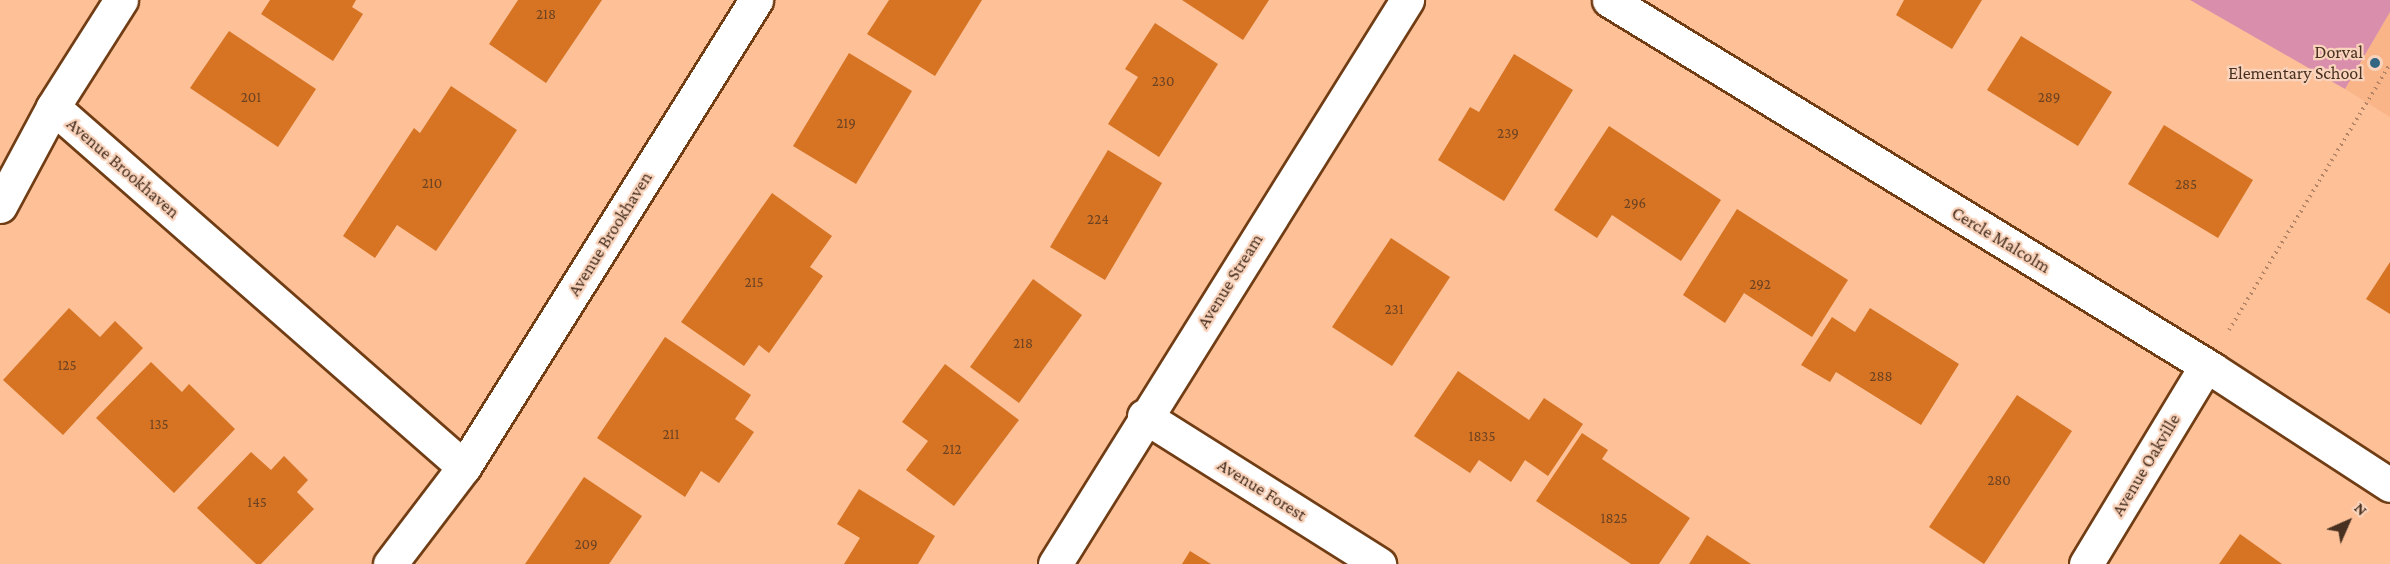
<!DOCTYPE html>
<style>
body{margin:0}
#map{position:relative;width:2390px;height:564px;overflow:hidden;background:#fdc097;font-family:"Crimson Pro",serif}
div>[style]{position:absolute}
.built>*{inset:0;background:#f9b588}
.green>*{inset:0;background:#d98eac}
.building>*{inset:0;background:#d67424}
.path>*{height:4px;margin-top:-2px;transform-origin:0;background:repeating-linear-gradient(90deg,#b38566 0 1.5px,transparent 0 6px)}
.roads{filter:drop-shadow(2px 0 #703d15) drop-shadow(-2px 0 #703d15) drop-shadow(0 2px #703d15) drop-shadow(0 -2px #703d15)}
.minor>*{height:33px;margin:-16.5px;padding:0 16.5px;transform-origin:16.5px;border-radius:16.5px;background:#fff}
.dots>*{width:16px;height:16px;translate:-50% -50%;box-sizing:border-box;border:3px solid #f9d3bb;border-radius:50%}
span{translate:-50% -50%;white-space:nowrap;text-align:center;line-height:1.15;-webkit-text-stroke:4.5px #f9d3bb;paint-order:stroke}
.number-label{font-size:15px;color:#6c4222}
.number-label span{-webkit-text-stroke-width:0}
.poi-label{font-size:18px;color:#493121}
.right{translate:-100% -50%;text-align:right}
.street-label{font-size:18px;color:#493121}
.north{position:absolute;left:2318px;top:492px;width:60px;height:60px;-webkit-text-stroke:4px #f9d3bb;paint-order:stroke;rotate:45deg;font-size:16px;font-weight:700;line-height:24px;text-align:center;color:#493121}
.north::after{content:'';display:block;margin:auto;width:21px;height:27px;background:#493121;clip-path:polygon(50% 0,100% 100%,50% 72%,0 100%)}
</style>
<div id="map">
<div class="built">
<i style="clip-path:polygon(2390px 12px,2390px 117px,2345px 89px)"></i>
</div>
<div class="green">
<i style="clip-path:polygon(2190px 0,2390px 0,2390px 12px,2345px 89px)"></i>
</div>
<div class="building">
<i style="clip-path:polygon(270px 0,356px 0,352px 7px,363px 14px,333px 61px,261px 14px)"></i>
<i style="clip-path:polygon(518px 0,602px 0,546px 83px,489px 44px)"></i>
<i style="clip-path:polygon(889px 0,982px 0,935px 76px,867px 34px)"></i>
<i style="clip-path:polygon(1182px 0,1269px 0,1243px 40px)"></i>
<i style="clip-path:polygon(1904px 0,1982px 0,1952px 49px,1896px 15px)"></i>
<i style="clip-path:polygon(1155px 23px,1218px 64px,1159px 157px,1108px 124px,1138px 77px,1125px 69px)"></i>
<i style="clip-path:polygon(229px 31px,316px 89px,278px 147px,190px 88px)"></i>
<i style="clip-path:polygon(2021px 36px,2112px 92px,2078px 146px,1987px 90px)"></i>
<i style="clip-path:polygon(849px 53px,912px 91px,856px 184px,793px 146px)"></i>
<i style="clip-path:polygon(1514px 54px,1573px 90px,1504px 201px,1438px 160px,1470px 107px,1479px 112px)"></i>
<i style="clip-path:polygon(451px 86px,517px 130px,436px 251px,397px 225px,375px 258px,343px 236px,414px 128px,420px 133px)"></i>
<i style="clip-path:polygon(2164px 125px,2253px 180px,2218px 238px,2128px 184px)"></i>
<i style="clip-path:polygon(1609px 126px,1721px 200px,1681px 261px,1612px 215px,1597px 238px,1554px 210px)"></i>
<i style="clip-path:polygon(1108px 150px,1162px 183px,1105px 280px,1050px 247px)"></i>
<i style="clip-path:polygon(772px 193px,832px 236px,810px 267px,823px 276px,769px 353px,759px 345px,744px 366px,681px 322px)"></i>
<i style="clip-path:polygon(1737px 209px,1848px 280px,1812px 337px,1744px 293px,1725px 323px,1683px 295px)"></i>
<i style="clip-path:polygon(1391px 238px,1450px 277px,1392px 366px,1332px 327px)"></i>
<i style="clip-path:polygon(2390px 262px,2390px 314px,2366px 299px)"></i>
<i style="clip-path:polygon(1033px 279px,1082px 315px,1019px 403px,970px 367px)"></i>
<i style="clip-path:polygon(69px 308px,100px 337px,115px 321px,143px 348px,63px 435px,3px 380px)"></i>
<i style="clip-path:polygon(1870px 308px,1959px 364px,1921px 425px,1836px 372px,1830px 382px,1801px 365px,1832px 317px,1855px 332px)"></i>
<i style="clip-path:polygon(665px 337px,751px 395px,735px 419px,754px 432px,719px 483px,701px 471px,685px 497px,597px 438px)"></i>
<i style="clip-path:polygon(151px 362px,182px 392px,189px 384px,235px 429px,174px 493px,96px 418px)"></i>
<i style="clip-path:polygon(945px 364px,1019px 420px,954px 506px,906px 470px,928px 441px,902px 422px)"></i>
<i style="clip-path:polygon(1458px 371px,1529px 420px,1544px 398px,1583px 424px,1548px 476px,1525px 460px,1511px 482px,1479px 460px,1470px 473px,1414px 436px)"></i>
<i style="clip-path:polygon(2017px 395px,2072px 431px,1984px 564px,1929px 527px)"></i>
<i style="clip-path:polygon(1582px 433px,1608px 450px,1602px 459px,1690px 518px,1659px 564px,1631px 564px,1536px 501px)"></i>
<i style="clip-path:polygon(251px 452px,271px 470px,284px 456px,308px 480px,297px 492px,314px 509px,261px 564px,256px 564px,197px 508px)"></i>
<i style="clip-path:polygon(584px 477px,642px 516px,609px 564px,525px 564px)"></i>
<i style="clip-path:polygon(859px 489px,935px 536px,918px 564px,844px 564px,860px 538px,837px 524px)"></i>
<i style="clip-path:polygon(2240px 534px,2282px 564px,2219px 564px)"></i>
<i style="clip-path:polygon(1707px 535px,1751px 564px,1689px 564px)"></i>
<i style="clip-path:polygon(1190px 551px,1211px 564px,1182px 564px)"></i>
</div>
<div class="path">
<i style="left:2229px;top:330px;width:311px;rotate:-58.8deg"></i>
</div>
<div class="roads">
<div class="minor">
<i style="left:1609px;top:0;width:707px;rotate:31.46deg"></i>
<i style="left:2212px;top:369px;width:212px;rotate:33.1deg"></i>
<i style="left:53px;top:107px;width:546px;rotate:41.22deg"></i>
<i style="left:0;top:206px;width:112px;rotate:-61.8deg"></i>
<i style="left:53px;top:107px;width:127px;rotate:-57.6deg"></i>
<i style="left:1144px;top:416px;width:278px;rotate:32.2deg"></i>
<i style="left:390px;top:564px;width:122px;rotate:-52.7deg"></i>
<i style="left:464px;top:467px;width:551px;rotate:-57.98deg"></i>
<i style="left:1055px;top:564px;width:665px;rotate:-58.03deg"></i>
<i style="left:2086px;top:564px;width:232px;rotate:-58.8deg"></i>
</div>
</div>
<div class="dots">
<i style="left:2375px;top:63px;background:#326682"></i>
</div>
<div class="number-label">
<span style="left:546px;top:15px">218</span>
<span style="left:1163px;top:82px">230</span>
<span style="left:251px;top:98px">201</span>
<span style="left:2049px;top:98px">289</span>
<span style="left:846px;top:124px">219</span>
<span style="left:1508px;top:134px">239</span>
<span style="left:432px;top:184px">210</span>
<span style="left:2186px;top:185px">285</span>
<span style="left:1635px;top:204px">296</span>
<span style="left:1098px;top:220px">224</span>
<span style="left:754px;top:283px">215</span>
<span style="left:1760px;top:285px">292</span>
<span style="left:1394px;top:310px">231</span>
<span style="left:1023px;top:344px">218</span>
<span style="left:67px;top:366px">125</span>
<span style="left:1881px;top:377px">288</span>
<span style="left:159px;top:425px">135</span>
<span style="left:671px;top:435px">211</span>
<span style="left:1482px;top:437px">1835</span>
<span style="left:952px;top:450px">212</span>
<span style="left:1999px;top:481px">280</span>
<span style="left:257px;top:503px">145</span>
<span style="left:1614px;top:519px">1825</span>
<span style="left:586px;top:545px">209</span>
</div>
<div class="poi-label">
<span class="right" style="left:2363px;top:63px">Dorval<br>Elementary School</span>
</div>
<div class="street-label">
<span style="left:123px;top:168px;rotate:41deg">Avenue Brookhaven</span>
<span style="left:610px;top:234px;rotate:-58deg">Avenue Brookhaven</span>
<span style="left:2001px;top:240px;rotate:31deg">Cercle Malcolm</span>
<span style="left:1230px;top:281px;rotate:-58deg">Avenue Stream</span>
<span style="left:2146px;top:465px;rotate:-59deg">Avenue Oakville</span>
<span style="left:1262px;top:490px;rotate:32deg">Avenue Forest</span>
</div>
<div class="north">N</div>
</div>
